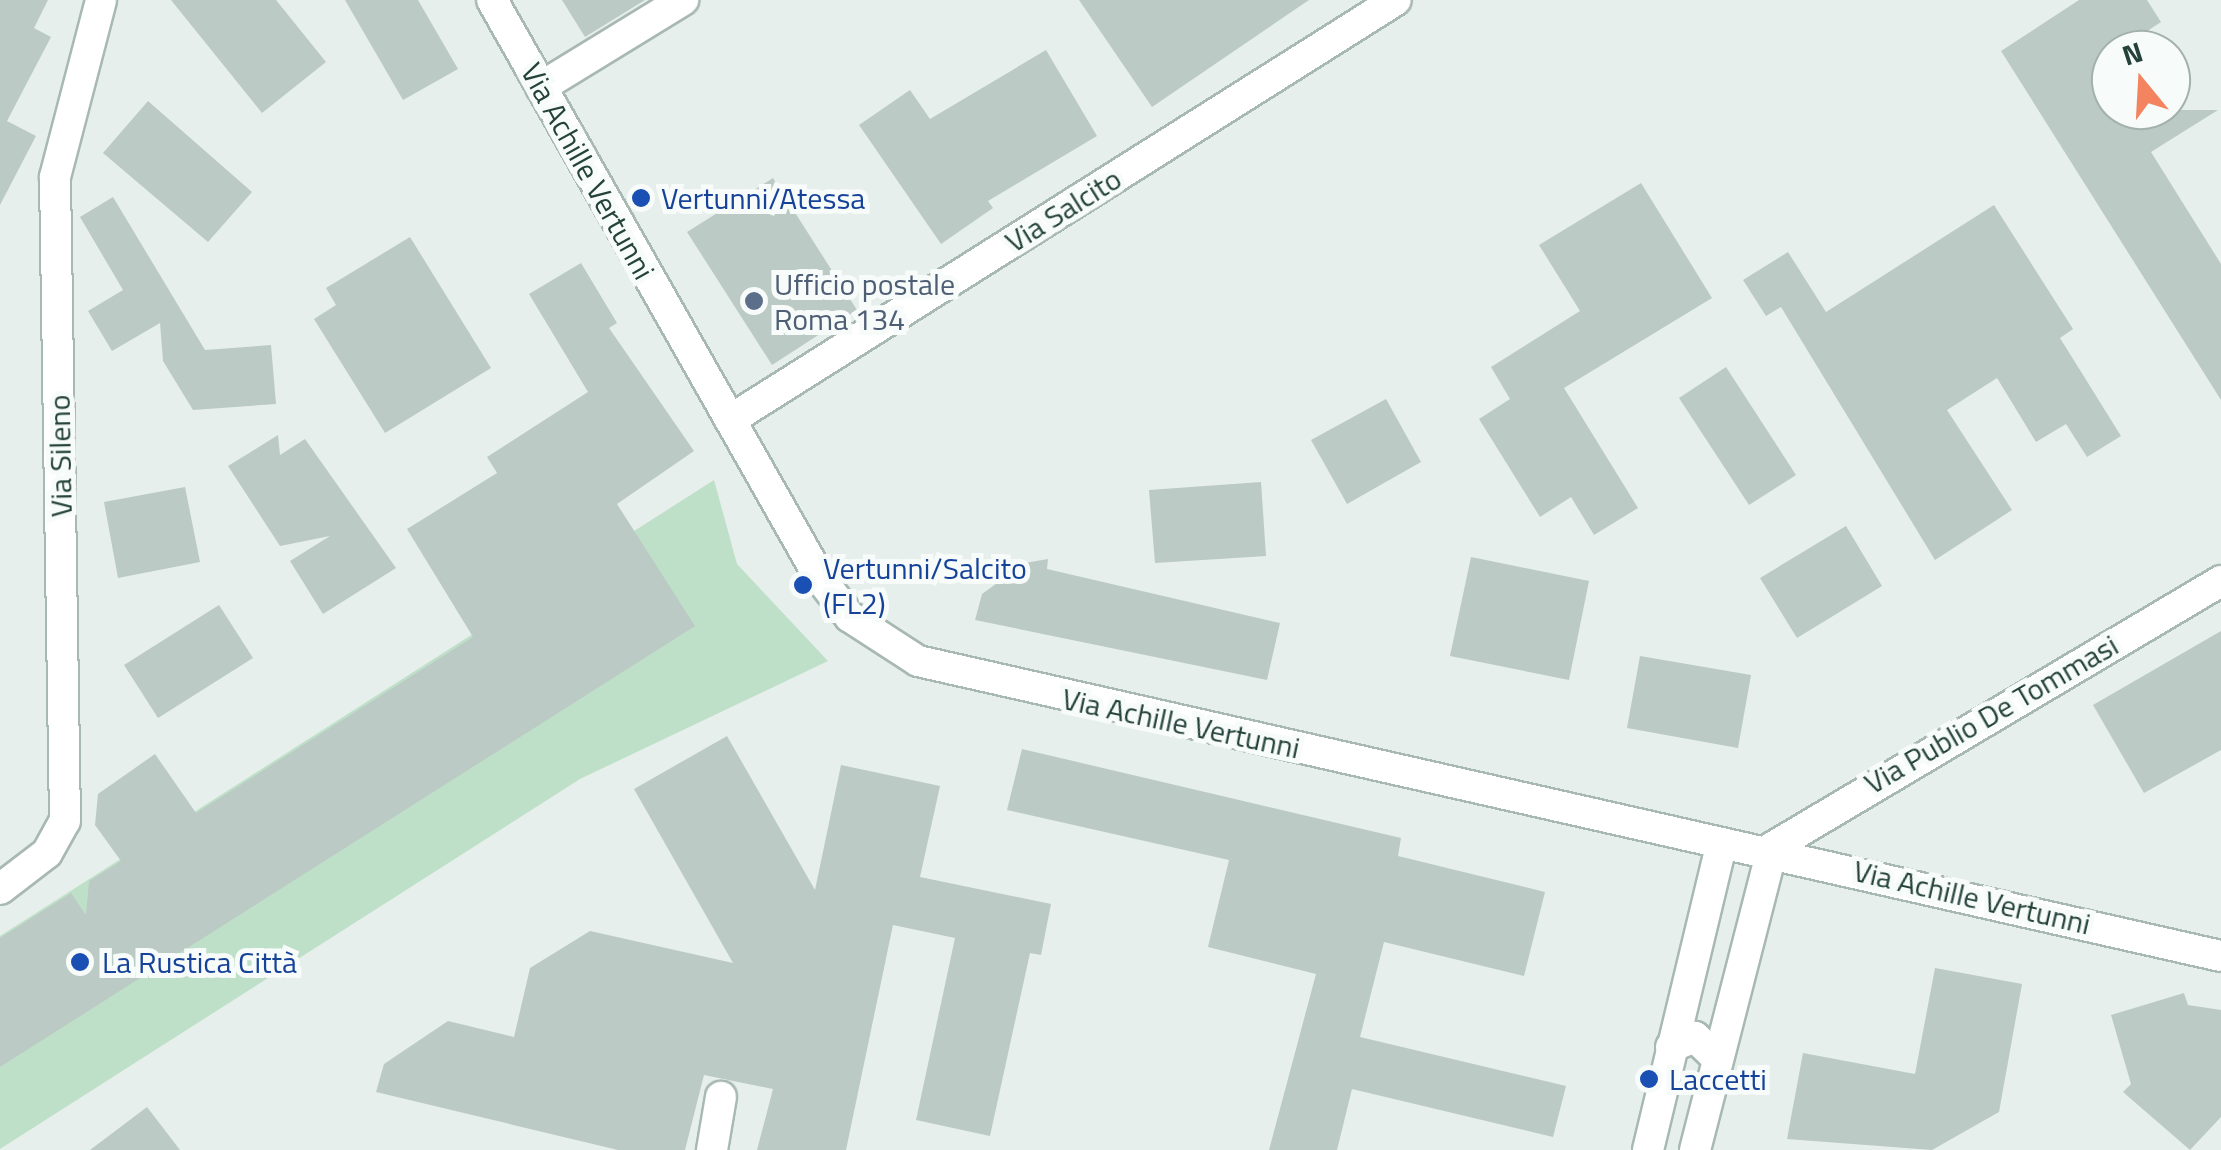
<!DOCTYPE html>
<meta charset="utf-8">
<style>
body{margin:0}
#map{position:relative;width:2221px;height:1150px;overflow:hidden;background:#e6efeb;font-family:"Titillium Web",sans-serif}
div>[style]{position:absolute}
.green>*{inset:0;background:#bfe0c8}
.building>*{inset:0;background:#bbcac4}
.roads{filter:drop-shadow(2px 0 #a8b8b2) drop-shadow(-2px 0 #a8b8b2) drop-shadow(0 2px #a8b8b2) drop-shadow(0 -2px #a8b8b2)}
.minor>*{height:30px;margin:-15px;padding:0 15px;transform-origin:15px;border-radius:15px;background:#fff}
.tertiary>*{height:30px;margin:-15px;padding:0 15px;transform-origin:15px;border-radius:15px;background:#fff}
.dots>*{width:28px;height:28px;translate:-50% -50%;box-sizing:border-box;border:5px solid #f7fbf9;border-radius:50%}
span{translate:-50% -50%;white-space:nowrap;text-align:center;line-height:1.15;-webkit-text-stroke:10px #f7fbf9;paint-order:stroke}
.street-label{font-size:30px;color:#24423a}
.transit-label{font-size:30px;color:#164399}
.left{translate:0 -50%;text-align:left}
.service-label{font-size:30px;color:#4e5e75}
.north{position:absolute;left:2091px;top:30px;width:100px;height:100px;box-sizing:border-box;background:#f7fbf9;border:2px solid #a3b1ad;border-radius:50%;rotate:342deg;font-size:28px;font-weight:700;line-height:40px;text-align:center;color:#24423a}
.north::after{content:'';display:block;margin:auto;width:35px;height:45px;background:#f4845f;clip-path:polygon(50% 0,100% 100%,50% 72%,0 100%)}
</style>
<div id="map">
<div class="green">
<i style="clip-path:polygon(714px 480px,737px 564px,828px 661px,580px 779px,0 1149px,0 936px)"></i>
</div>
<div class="building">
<i style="clip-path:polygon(0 0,48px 0,34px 28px,51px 37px,7px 121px,36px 136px,0 205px)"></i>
<i style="clip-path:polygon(171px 0,276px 0,326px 62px,262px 113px)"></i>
<i style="clip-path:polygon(345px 0,418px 0,458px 69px,403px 100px)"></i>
<i style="clip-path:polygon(562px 0,645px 0,585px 37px)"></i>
<i style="clip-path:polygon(1079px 0,1309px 0,1152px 107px)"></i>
<i style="clip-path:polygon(2079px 0,2147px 0,2161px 22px,2138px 37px,2146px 50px,2111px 50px,2111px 110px,2218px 110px,2151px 152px,2221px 264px,2221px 400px,2001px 51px)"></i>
<i style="clip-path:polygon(1046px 50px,1097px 136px,988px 201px,993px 208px,941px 244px,859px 125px,910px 90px,930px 119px)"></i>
<i style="clip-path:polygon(148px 101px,252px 192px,208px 242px,103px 153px)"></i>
<i style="clip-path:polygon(773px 178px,857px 310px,772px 365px,687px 232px)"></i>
<i style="clip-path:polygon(1641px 183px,1712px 298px,1564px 388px,1638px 508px,1594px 535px,1571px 497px,1540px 517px,1479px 419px,1510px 399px,1491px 367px,1580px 311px,1539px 245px)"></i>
<i style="clip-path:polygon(113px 197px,205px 350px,271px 345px,276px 404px,193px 410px,163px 361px,160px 323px,112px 351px,88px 311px,123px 290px,80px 217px)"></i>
<i style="clip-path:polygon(1994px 205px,2073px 329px,2060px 338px,2121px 436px,2087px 457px,2066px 424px,2036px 442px,1997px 378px,1947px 410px,2012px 510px,1935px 560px,1781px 307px,1766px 316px,1743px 280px,1788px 252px,1826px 312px)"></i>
<i style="clip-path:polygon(410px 237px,491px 368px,385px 433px,314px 319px,336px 305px,326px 288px)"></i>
<i style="clip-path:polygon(581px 263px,617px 323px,609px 328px,694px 451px,617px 504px,695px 626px,0 1067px,0 938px,71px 893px,86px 915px,89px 881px,121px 861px,95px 825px,98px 794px,155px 754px,196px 813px,473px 637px,407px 529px,497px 473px,487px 457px,588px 392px,529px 294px)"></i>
<i style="clip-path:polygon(1726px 367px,1796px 475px,1749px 505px,1679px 398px)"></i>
<i style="clip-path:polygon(1386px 399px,1421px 462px,1347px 504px,1311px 440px)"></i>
<i style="clip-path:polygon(278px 435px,280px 455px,305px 439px,396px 568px,323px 614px,290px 561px,330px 536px,280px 546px,228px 466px)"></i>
<i style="clip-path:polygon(1261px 482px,1266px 556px,1155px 563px,1149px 490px)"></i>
<i style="clip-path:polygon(185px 487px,200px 562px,118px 578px,104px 502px)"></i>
<i style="clip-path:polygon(1846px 526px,1882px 586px,1797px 638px,1760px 578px)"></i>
<i style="clip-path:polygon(1471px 557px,1589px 581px,1569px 680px,1450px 656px)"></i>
<i style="clip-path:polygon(1048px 559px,1047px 569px,1280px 623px,1267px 680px,975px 620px,982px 594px,1025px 563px)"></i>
<i style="clip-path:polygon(219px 605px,253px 658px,158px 718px,124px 665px)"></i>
<i style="clip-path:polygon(2221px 631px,2221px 750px,2144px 793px,2093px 705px)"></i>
<i style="clip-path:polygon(1640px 656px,1751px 675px,1738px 748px,1627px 728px)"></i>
<i style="clip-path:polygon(727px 736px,815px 890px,841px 765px,940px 786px,920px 877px,1051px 904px,1041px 955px,1030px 953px,990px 1136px,916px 1120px,955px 938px,893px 925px,846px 1150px,757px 1150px,773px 1089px,704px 1075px,685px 1150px,618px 1150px,376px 1092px,384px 1064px,448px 1021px,514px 1037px,530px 968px,590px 931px,733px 963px,634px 789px)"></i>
<i style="clip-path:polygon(1022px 749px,1401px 838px,1398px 856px,1545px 892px,1524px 976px,1384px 942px,1360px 1037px,1566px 1086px,1553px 1137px,1352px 1089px,1337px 1150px,1269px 1150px,1316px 974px,1208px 947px,1229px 860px,1007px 810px)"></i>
<i style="clip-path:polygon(1935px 968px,2022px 984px,1999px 1112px,1932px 1150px,1787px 1139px,1803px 1053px,1915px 1074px)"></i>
<i style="clip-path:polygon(2184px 993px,2188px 1005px,2221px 1010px,2221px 1117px,2190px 1150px,2123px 1092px,2131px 1084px,2111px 1015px)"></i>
<i style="clip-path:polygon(147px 1107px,180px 1150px,90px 1150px)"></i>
</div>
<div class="roads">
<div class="minor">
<i style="left:541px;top:87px;width:167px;rotate:-31.5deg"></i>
<i style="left:730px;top:420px;width:787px;rotate:-32.24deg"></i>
<i style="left:0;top:889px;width:59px;rotate:-37.5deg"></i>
<i style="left:47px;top:853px;width:37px;rotate:-61deg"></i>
<i style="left:65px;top:821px;width:644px;rotate:-90.89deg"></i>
<i style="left:55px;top:177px;width:183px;rotate:-75.4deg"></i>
<i style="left:1671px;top:1047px;width:26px;rotate:-23deg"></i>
<i style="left:1695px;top:1037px;width:29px;rotate:44deg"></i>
<i style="left:712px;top:1150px;width:54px;rotate:-80.4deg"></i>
</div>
<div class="tertiary">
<i style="left:492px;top:0;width:665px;rotate:60.43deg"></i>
<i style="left:820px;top:578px;width:49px;rotate:52.4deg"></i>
<i style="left:850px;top:617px;width:81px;rotate:32.9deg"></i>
<i style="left:918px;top:661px;width:1336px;rotate:12.76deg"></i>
<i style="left:1648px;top:1150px;width:314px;rotate:-76.5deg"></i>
<i style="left:1695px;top:1150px;width:313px;rotate:-75.6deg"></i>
<i style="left:1773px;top:847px;width:521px;rotate:-30.7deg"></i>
</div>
</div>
<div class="dots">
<i style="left:641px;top:198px;background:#1a4fb4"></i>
<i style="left:754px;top:301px;background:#5c6f8a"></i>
<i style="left:803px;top:585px;background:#1a4fb4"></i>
<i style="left:80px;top:962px;background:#1a4fb4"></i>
<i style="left:1649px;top:1079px;background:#1a4fb4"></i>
</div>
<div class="street-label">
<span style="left:588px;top:171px;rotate:61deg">Via Achille Vertunni</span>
<span style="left:1063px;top:210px;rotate:-32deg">Via Salcito</span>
<span style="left:60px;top:456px;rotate:-91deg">Via Sileno</span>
<span style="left:1991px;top:714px;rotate:-30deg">Via Publio De Tommasi</span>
<span style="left:1181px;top:723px;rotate:12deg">Via Achille Vertunni</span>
<span style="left:1972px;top:897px;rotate:13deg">Via Achille Vertunni</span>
</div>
<div class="transit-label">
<span class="left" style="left:661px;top:198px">Vertunni/Atessa</span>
<span class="left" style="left:823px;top:585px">Vertunni/Salcito<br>(FL2)</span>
<span class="left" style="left:102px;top:962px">La Rustica Città</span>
<span class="left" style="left:1669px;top:1079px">Laccetti</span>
</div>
<div class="service-label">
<span class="left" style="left:774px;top:301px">Ufficio postale<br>Roma 134</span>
</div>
<div class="north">N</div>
</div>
